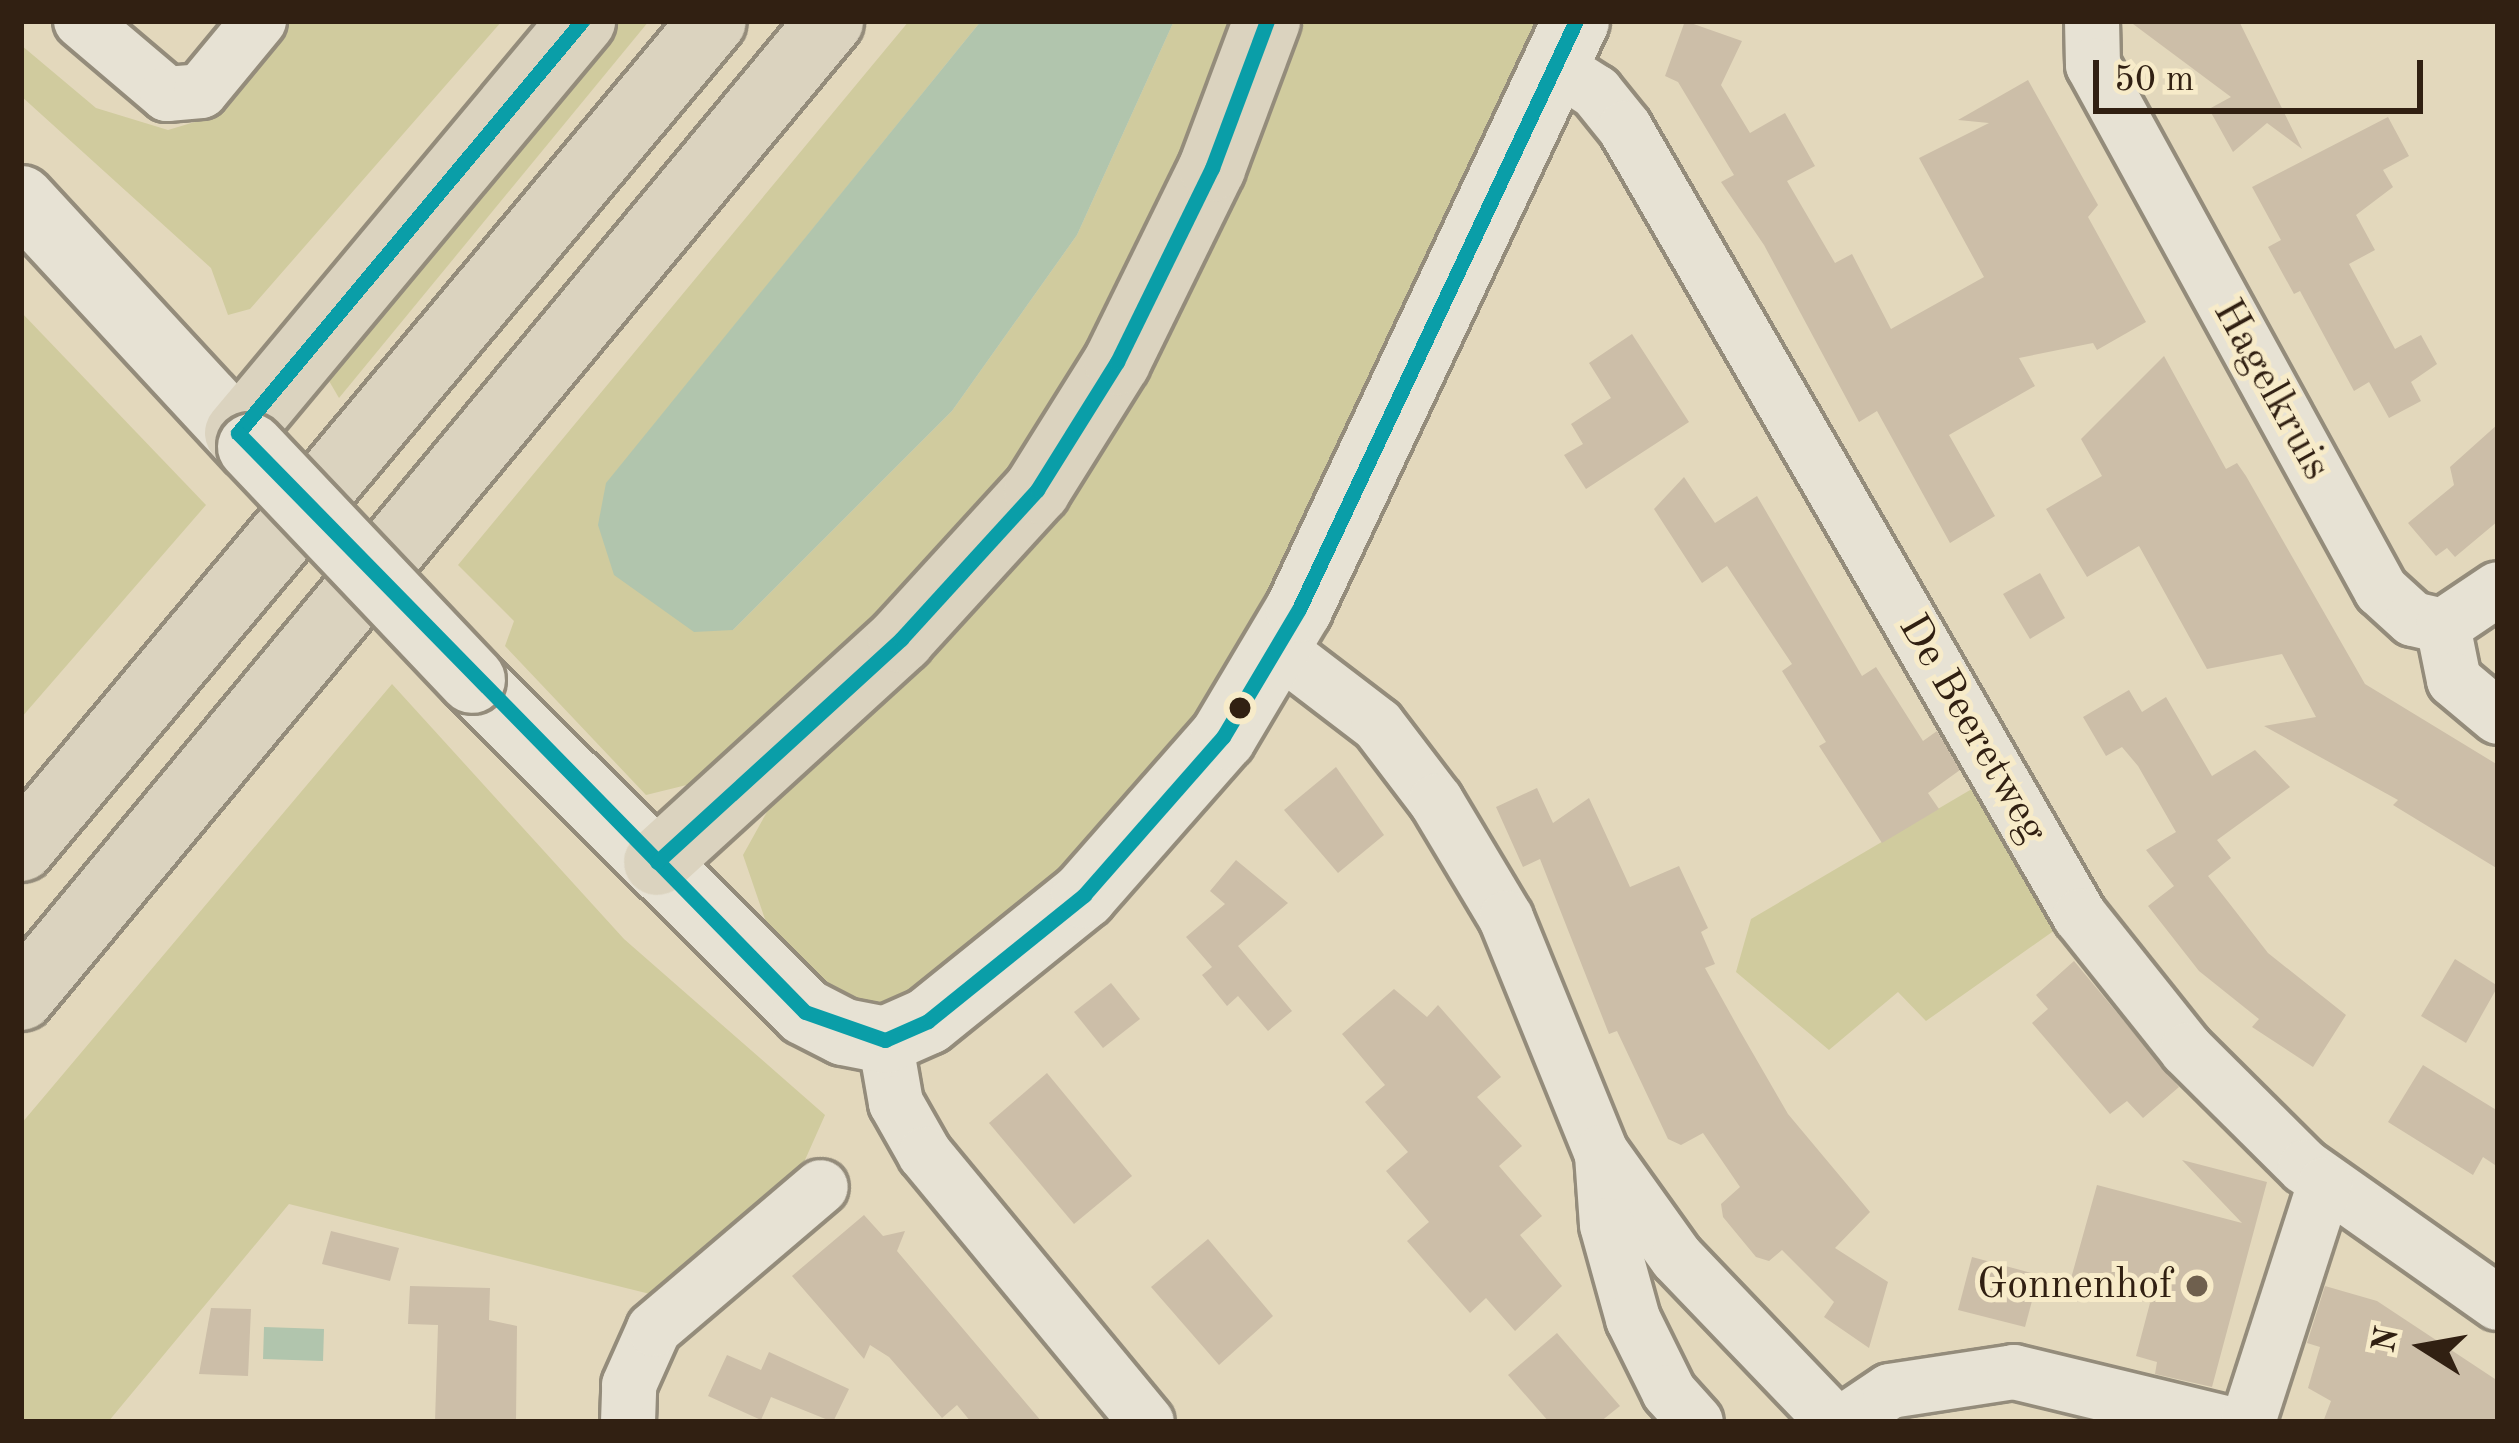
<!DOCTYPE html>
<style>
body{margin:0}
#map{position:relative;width:2519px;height:1443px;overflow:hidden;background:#e3d8bc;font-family:"Old Standard TT",serif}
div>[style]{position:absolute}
.green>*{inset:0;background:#d0cb9e}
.water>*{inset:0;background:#b1c5ad}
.building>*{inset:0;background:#ccbea8}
.roads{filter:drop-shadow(3px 0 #948c7b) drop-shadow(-3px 0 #948c7b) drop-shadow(0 3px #948c7b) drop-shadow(0 -3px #948c7b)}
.minor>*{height:54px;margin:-27px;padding:0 27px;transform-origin:27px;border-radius:27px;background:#e7e2d4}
.tertiary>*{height:66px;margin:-33px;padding:0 33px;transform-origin:33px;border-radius:33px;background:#e7e2d4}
.motorway>*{height:66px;margin:-33px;padding:0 33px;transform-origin:33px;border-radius:33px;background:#dbd3bf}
.bridges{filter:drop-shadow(3px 0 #948c7b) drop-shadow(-3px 0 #948c7b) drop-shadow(0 3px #948c7b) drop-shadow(0 -3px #948c7b)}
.tertiary-bridge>*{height:66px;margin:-33px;padding:0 33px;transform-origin:33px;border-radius:33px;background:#e7e2d4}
.bus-1>*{height:15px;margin:-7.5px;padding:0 7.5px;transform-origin:7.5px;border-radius:7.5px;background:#0a9ea8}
.dots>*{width:33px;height:33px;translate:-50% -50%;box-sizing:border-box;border:6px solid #f7ebc9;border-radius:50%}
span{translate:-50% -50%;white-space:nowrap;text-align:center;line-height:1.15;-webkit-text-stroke:10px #f7ebc9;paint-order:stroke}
.street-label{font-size:42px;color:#312012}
.poi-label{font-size:42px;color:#312012}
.right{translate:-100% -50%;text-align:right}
.frame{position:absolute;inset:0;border:24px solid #312012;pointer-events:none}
.north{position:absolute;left:2363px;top:1287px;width:120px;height:120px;-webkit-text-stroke:9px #f7ebc9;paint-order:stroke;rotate:281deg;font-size:33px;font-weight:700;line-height:48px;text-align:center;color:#312012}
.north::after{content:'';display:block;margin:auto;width:42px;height:54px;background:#312012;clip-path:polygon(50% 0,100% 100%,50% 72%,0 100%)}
.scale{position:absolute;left:2093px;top:60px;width:330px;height:54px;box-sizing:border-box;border:6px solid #312012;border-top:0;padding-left:15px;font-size:36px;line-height:42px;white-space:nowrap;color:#312012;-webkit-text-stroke:9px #f7ebc9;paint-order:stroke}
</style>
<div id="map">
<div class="green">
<i style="clip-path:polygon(289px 21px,502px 21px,250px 309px,228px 315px,211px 268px,21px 96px,21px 45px,96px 108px,168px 130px,208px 118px)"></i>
<i style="clip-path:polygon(614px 21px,649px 21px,339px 398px,322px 369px)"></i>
<i style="clip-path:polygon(909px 21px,981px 21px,606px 484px,733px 630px,952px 411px,1077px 235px,1174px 21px,1242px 21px,1099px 348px,1016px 475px,884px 618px,711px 779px,646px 795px,505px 646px,514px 621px,458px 565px)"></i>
<i style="clip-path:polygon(1303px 21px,1552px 21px,1276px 603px,1202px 725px,1095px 855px,1083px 845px,925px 994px,884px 1004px,832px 992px,768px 928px,743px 855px,778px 792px,918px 666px,1064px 514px,1146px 384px,1242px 183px)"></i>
<i style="clip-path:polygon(21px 312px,206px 505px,21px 718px)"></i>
<i style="clip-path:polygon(392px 684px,624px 939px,825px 1115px,797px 1178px,654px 1295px,289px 1204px,108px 1422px,21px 1422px,21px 1124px)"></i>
<i style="clip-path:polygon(1982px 783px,2062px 925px,1926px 1021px,1898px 992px,1829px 1050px,1736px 972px,1751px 919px)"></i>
</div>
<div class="water">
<i style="clip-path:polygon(981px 21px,1174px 21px,1077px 235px,952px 411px,733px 630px,694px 632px,614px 575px,598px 525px,606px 483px)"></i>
<i style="clip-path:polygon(264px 1327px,324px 1329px,323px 1361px,263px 1359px)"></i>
</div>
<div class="building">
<i style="clip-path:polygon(1685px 21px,1742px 41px,1721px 85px,1750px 133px,1785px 113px,1815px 166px,1787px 181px,1835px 263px,1852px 254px,1891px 329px,1984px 277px,1919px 158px,1989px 123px,1958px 120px,2028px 80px,2098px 205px,2088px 217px,2146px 322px,2097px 350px,2093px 343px,2019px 358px,2035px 386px,1949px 435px,1995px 516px,1950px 543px,1877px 411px,1859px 422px,1764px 245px,1721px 182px,1734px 175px,1678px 82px,1665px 76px)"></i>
<i style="clip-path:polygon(2129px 21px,2239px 21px,2302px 149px,2267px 123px,2233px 152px,2209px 109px,2231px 97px)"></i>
<i style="clip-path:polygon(2388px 117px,2409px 156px,2383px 170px,2393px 187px,2356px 215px,2375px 250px,2349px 264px,2395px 349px,2421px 335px,2437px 364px,2411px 382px,2421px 401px,2389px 418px,2369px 382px,2354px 391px,2300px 291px,2294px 294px,2268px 247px,2281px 240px,2252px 187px)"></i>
<i style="clip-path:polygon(1632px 334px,1689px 422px,1586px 489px,1564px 455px,1583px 444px,1571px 424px,1611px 398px,1589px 363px)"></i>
<i style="clip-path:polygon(2164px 356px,2226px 469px,2237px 463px,2246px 476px,2365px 684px,2498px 765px,2498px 869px,2393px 805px,2398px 800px,2264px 726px,2316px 717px,2282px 654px,2207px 669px,2139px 546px,2087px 577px,2046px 509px,2102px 476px,2081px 439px)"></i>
<i style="clip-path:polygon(2498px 424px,2498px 521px,2455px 557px,2447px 548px,2436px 556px,2408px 523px,2454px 485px,2450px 467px)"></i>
<i style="clip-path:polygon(1684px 477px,1715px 523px,1757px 496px,1862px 676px,1876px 667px,1923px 741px,1937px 731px,1960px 770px,1928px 793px,1939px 809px,1882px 843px,1819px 746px,1826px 742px,1782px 671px,1792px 664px,1727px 566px,1702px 583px,1654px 509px)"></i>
<i style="clip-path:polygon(2040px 573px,2065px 618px,2030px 639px,2003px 594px)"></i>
<i style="clip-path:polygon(2129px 690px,2142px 712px,2166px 697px,2212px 776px,2255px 750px,2290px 787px,2217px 840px,2231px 858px,2208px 876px,2268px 953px,2346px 1015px,2313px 1067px,2252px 1027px,2259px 1019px,2199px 971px,2148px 906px,2174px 886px,2146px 850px,2176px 832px,2138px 766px,2122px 747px,2106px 756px,2083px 717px)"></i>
<i style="clip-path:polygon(1336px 767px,1384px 835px,1338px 873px,1284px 810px)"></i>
<i style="clip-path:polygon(1537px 788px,1553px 823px,1589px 798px,1630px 887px,1679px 866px,1708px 928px,1701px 932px,1715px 964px,1705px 968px,1740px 1031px,1788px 1114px,1870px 1212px,1835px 1248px,1888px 1282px,1869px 1348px,1824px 1317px,1834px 1302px,1782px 1250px,1769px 1261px,1756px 1257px,1723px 1217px,1721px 1204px,1740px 1187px,1703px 1133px,1681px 1145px,1668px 1139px,1617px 1031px,1609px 1034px,1540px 859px,1523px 867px,1496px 807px)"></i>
<i style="clip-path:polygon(1236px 860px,1288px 903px,1238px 946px,1292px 1011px,1268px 1031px,1238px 996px,1227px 1006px,1202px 975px,1212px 967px,1186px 937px,1225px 904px,1210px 891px)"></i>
<i style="clip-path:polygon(2455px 959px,2498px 986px,2466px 1043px,2421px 1016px)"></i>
<i style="clip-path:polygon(2074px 961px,2179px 1087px,2143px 1118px,2127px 1101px,2110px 1114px,2032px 1023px,2048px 1009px,2036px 995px)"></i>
<i style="clip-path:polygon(1111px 983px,1140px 1019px,1103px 1048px,1074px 1012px)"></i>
<i style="clip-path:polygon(1394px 989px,1427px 1017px,1438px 1005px,1501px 1077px,1477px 1097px,1522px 1146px,1499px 1166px,1542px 1216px,1520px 1235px,1562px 1286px,1515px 1331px,1486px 1298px,1470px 1313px,1407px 1241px,1429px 1222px,1386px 1171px,1408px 1152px,1365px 1102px,1385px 1085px,1342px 1034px)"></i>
<i style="clip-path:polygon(2423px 1065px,2498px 1111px,2498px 1167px,2483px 1157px,2473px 1175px,2388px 1122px)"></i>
<i style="clip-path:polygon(1047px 1073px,1132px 1176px,1074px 1224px,989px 1123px)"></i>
<i style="clip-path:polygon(2182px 1160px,2267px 1182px,2212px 1387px,2155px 1374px,2157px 1362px,2136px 1356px,2150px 1303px,2070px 1282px,2097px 1185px,2242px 1223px)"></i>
<i style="clip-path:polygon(864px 1215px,883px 1236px,905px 1231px,897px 1251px,1042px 1422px,971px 1422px,957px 1405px,942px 1418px,889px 1357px,870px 1345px,864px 1359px,792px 1276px)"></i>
<i style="clip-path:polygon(331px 1231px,399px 1248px,390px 1281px,322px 1264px)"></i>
<i style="clip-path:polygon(1208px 1239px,1273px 1316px,1219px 1365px,1151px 1287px)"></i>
<i style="clip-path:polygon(1972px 1257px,2039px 1275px,2025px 1327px,1958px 1310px)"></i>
<i style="clip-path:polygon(410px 1286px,490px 1288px,489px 1320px,517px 1326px,516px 1422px,435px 1422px,438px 1325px,408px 1324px)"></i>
<i style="clip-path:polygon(2325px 1286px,2377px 1301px,2498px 1381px,2498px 1422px,2323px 1422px,2331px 1401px,2308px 1388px,2320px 1347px,2307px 1343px)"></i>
<i style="clip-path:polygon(211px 1308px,251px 1309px,248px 1376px,199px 1374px)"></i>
<i style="clip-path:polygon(1557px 1333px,1620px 1406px,1600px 1422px,1549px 1422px,1508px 1375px)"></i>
<i style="clip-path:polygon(769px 1352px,849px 1389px,833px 1422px,771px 1397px,761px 1420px,708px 1396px,727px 1355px,761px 1370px)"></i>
</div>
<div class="roads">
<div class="minor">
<i style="left:81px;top:21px;width:113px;rotate:40.3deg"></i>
<i style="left:167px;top:94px;width:34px;rotate:-5deg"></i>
<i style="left:201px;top:91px;width:91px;rotate:-50.4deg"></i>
<i style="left:2092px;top:21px;width:44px;rotate:88.7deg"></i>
<i style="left:2093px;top:65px;width:599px;rotate:61.25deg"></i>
<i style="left:2381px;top:590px;width:43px;rotate:42.2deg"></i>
<i style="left:2413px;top:619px;width:31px;rotate:13deg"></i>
<i style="left:2443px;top:626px;width:55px;rotate:78.5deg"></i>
<i style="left:2454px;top:680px;width:57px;rotate:40.1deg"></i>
<i style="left:1555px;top:66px;width:49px;rotate:32.4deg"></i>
<i style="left:1596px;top:92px;width:46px;rotate:51.1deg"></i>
<i style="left:1625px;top:128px;width:910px;rotate:60deg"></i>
<i style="left:2080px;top:916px;width:171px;rotate:51.4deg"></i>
<i style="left:2187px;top:1050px;width:166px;rotate:44.8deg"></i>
<i style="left:2305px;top:1167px;width:236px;rotate:35.2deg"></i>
<i style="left:2443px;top:626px;width:66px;rotate:-33.9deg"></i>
<i style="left:1276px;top:647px;width:128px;rotate:37.4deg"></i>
<i style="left:1378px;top:725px;width:96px;rotate:52.7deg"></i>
<i style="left:1436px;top:801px;width:136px;rotate:59.1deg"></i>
<i style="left:1506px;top:918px;width:253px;rotate:67.9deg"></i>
<i style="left:1601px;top:1152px;width:130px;rotate:54.4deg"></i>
<i style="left:1677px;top:1258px;width:227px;rotate:46.2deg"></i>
<i style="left:885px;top:1040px;width:64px;rotate:80.1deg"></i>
<i style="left:896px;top:1103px;width:59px;rotate:60.4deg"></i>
<i style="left:925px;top:1154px;width:348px;rotate:50.4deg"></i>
<i style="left:1602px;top:1155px;width:70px;rotate:85.9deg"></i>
<i style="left:1607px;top:1225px;width:98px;rotate:74.5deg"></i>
<i style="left:1633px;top:1319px;width:81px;rotate:63.7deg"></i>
<i style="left:1669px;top:1392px;width:40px;rotate:48deg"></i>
<i style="left:628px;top:1422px;width:37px;rotate:-88deg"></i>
<i style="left:629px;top:1385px;width:61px;rotate:-65.9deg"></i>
<i style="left:654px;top:1329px;width:219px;rotate:-40.4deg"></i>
<i style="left:1844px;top:1422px;width:55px;rotate:-34deg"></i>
<i style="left:1890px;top:1391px;width:125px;rotate:-8.7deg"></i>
<i style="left:2014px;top:1372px;width:213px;rotate:13.6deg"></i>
<i style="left:2248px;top:1422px;width:250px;rotate:-72.1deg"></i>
</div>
<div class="tertiary">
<i style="left:21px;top:199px;width:338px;rotate:47.2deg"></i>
<i style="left:472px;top:680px;width:470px;rotate:44.9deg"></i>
<i style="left:805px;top:1012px;width:44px;rotate:27.1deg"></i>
<i style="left:844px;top:1032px;width:42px;rotate:11deg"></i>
<i style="left:885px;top:1040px;width:47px;rotate:-23.8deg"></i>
<i style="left:928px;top:1021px;width:201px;rotate:-38.9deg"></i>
<i style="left:1084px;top:895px;width:210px;rotate:-48.7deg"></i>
<i style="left:1223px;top:737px;width:149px;rotate:-59.3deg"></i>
<i style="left:1299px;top:609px;width:650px;rotate:-64.78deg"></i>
</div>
<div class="motorway">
<i style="left:238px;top:433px;width:537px;rotate:-50.14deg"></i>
<i style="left:21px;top:848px;width:1078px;rotate:-50.08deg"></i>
<i style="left:657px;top:862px;width:331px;rotate:-42.4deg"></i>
<i style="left:901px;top:639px;width:202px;rotate:-47.6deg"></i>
<i style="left:1037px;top:490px;width:151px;rotate:-58deg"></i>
<i style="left:1117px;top:362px;width:216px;rotate:-63.9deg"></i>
<i style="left:1212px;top:168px;width:157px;rotate:-69.5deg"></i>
<i style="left:21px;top:997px;width:1268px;rotate:-50.34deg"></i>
</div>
</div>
<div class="bridges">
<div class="tertiary-bridge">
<i style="left:251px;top:447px;width:321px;rotate:46.5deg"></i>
</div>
</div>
<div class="bus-1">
<i style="left:582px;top:21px;width:537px;rotate:129.86deg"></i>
<i style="left:238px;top:433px;width:810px;rotate:45.6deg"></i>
<i style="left:805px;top:1012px;width:85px;rotate:19.3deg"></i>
<i style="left:657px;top:862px;width:331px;rotate:-42.4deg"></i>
<i style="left:901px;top:639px;width:202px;rotate:-47.6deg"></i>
<i style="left:1037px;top:490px;width:151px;rotate:-58deg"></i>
<i style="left:1117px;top:362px;width:216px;rotate:-63.9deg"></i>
<i style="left:1212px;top:168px;width:157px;rotate:-69.5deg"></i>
<i style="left:885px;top:1040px;width:47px;rotate:-23.8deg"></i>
<i style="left:928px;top:1021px;width:201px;rotate:-38.9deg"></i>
<i style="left:1084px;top:895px;width:210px;rotate:-48.7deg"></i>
<i style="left:1223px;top:737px;width:149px;rotate:-59.3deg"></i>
<i style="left:1299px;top:609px;width:650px;rotate:-64.78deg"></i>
</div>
<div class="dots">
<i style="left:1240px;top:708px;background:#312012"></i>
<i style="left:2197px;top:1286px;background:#6f604e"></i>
</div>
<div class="street-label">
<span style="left:2271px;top:390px;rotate:61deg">Hagelkruis</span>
<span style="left:1972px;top:729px;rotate:60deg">De Beeretweg</span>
</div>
<div class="poi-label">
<span class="right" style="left:2173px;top:1286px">Gonnenhof</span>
</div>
<div class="frame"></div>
<div class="north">N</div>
<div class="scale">50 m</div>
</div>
